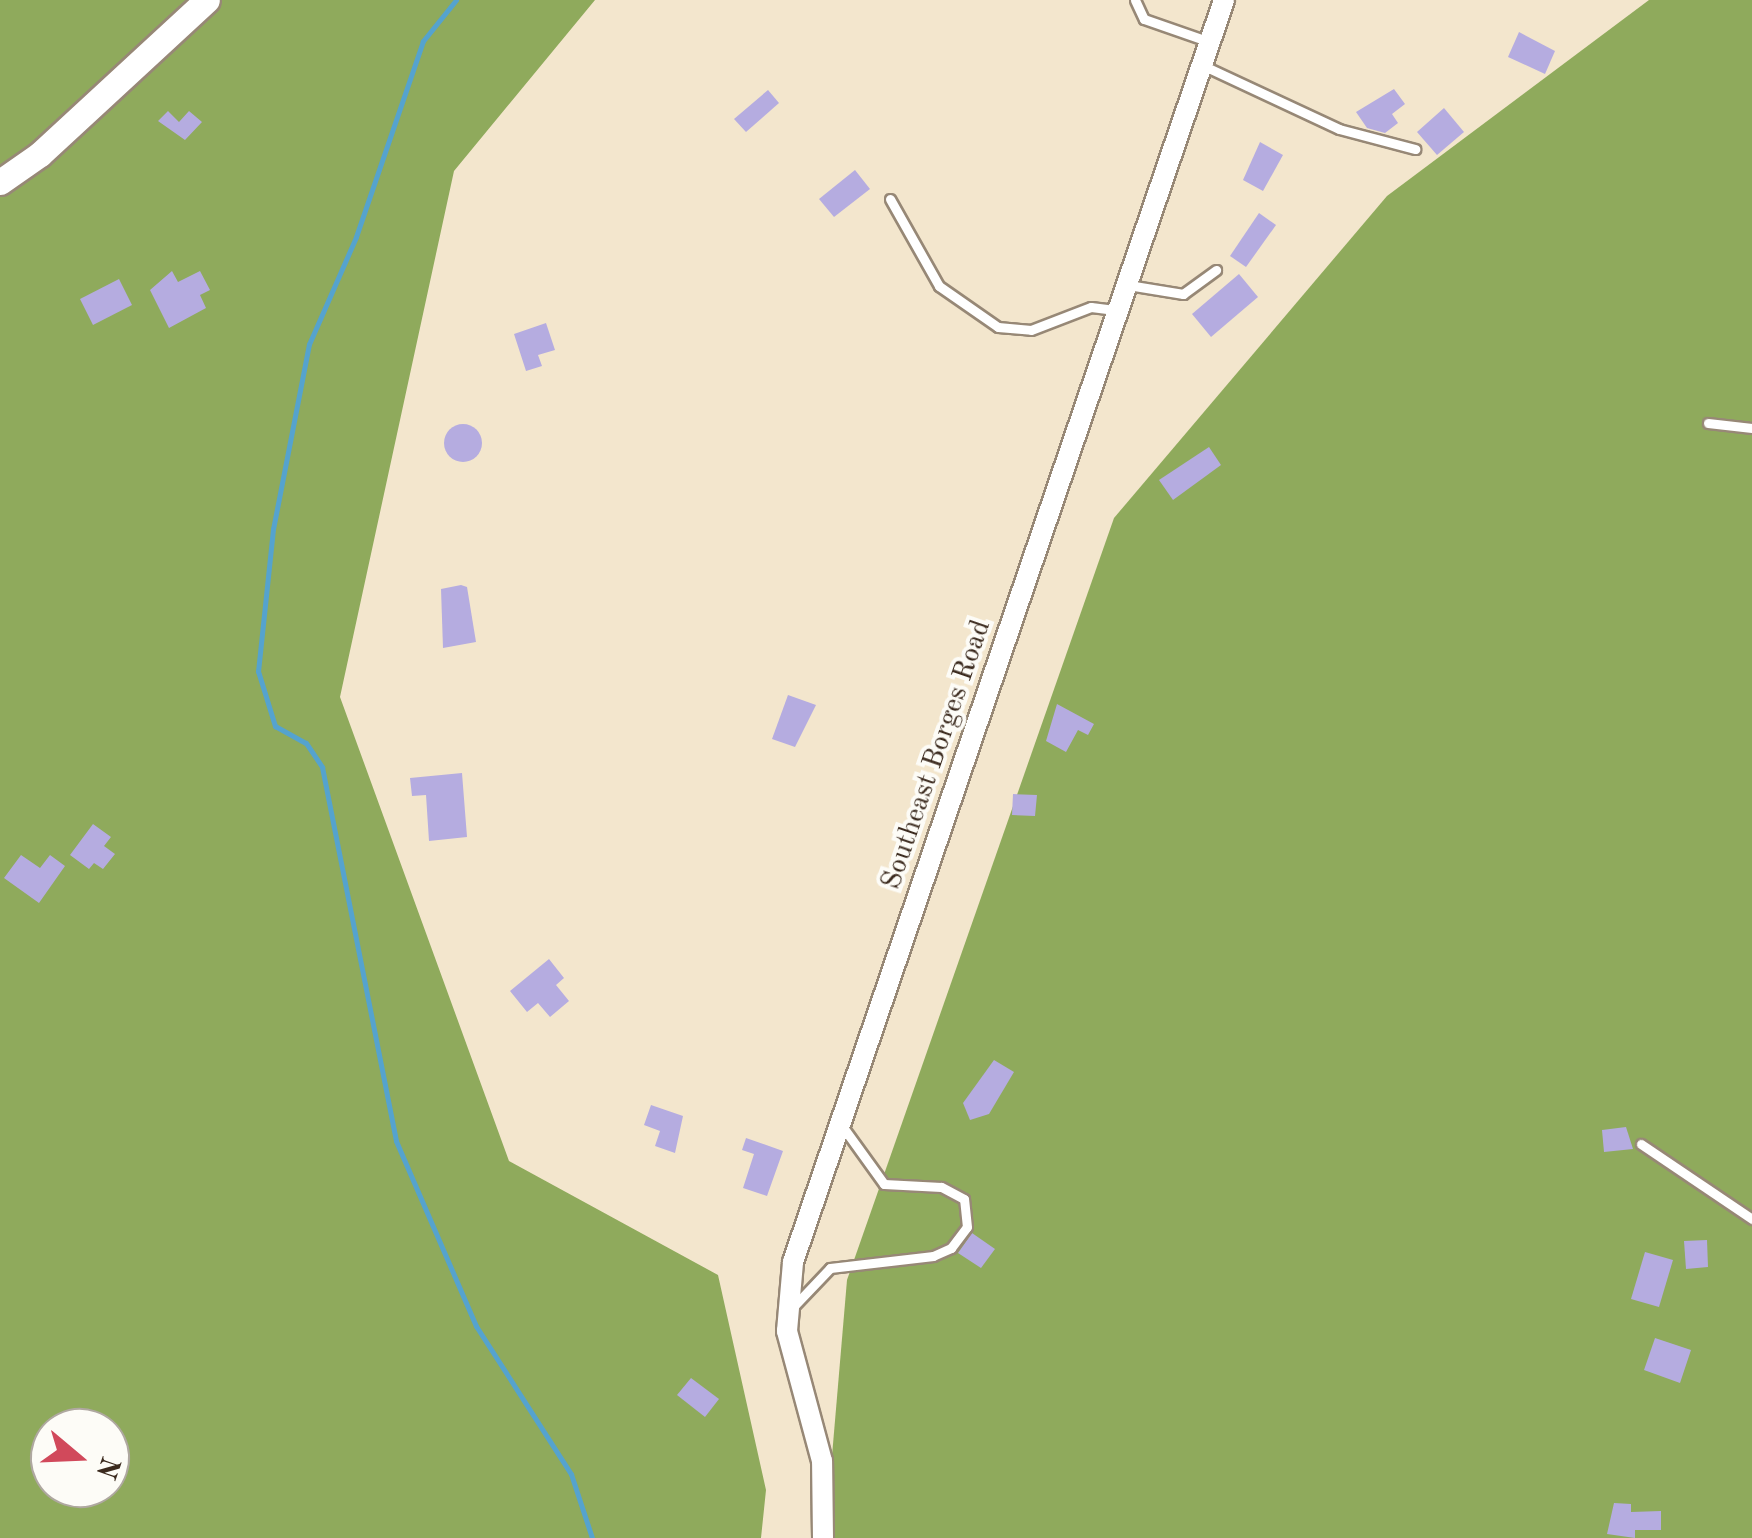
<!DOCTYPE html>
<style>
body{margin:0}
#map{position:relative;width:1752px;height:1538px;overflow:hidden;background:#f3e6cd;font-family:"Old Standard TT",serif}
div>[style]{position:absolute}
.forest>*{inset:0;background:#8faa5c}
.stream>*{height:5px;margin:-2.5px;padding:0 2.5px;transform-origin:2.5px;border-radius:2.5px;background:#55a3ce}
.building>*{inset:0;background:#b5ace0}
.round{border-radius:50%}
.roads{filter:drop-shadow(2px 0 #978876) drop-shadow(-2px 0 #978876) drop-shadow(0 2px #978876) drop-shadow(0 -2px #978876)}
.service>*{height:9px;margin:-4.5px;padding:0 4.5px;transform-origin:4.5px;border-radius:4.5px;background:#fff}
.tertiary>*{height:20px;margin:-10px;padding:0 10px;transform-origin:10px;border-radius:10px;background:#fff}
.secondary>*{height:25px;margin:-12.5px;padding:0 12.5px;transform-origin:12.5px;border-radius:12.5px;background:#fff}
span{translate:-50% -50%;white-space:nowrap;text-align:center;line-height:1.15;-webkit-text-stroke:8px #fdfcf7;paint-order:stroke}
.street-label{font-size:28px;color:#3b2a1e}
.north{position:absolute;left:30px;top:1408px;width:100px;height:100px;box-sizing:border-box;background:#fdfcf7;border:2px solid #afa8a0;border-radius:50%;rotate:109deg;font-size:28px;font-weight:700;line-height:40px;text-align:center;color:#3b2a1e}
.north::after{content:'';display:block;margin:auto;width:35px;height:45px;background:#d1495b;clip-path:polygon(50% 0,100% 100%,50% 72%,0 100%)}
</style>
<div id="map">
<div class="forest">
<i style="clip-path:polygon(evenodd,0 0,595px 0,454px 171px,340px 697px,509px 1161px,718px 1275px,766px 1490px,761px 1538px,0 1538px,0 0,50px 1428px,110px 1428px,110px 1488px,50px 1488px,50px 1428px)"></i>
<i style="clip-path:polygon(1649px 0,1752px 0,1752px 1538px,825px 1538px,847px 1280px,1114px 518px,1387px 196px)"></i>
</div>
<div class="stream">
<i style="left:456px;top:0;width:53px;rotate:128.8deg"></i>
<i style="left:423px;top:41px;width:207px;rotate:108.9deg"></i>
<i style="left:356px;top:237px;width:117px;rotate:113.7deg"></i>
<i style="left:309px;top:344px;width:188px;rotate:101deg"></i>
<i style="left:273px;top:529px;width:143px;rotate:96deg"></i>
<i style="left:258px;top:671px;width:58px;rotate:72.8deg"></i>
<i style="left:275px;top:726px;width:35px;rotate:29deg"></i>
<i style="left:306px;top:743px;width:29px;rotate:56deg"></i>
<i style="left:322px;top:767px;width:381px;rotate:78.8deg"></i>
<i style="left:396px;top:1141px;width:202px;rotate:66.6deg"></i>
<i style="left:476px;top:1326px;width:176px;rotate:57.3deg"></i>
<i style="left:571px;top:1474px;width:67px;rotate:71.8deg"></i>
</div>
<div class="building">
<i style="clip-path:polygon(1519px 32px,1555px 51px,1545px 74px,1508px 57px)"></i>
<i style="clip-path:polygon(1394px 89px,1405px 104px,1392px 114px,1398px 123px,1385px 133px,1367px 128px,1356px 112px)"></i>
<i style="clip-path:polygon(768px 90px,779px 103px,746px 132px,734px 119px)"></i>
<i style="clip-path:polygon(1444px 108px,1464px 132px,1437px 155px,1417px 132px)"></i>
<i style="clip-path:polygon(168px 111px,179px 122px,189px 111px,202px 122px,185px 140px,158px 121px)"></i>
<i style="clip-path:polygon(1260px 142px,1283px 155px,1263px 191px,1243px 180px)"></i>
<i style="clip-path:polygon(855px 170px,870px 189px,834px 217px,819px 199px)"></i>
<i style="clip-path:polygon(1259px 213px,1276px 225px,1246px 267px,1230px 256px)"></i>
<i style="clip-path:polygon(172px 271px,178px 282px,200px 271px,210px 290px,200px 295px,206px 308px,169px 328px,150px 290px)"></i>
<i style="clip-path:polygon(1239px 274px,1258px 297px,1211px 337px,1192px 314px)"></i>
<i style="clip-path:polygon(119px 279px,132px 305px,93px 325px,80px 299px)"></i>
<i style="clip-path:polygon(546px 323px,555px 350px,538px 355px,542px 366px,526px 371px,514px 334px)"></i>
<i class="round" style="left:444px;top:424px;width:38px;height:38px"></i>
<i style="clip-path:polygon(1209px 447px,1221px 465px,1173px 500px,1159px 480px)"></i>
<i style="clip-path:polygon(461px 585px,467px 587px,476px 642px,443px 648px,441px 589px)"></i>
<i style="clip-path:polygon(788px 695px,816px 705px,795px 747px,772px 739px)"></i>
<i style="clip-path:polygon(1057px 704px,1094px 724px,1088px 735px,1078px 730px,1066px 752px,1046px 741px)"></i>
<i style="clip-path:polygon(462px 773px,467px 837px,429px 841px,426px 795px,412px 796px,410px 778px)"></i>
<i style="clip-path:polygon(1013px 794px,1037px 795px,1035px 816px,1012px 815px)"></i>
<i style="clip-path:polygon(93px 824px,111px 837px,104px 846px,115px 854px,103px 869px,94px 863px,89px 869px,70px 855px)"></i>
<i style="clip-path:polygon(21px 855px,40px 868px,50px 855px,65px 866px,39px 903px,4px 878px)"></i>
<i style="clip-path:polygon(549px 959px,564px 978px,556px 985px,569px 1001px,550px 1017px,538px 1003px,527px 1012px,510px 991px)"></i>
<i style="clip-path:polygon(994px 1060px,1014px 1072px,989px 1114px,970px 1120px,963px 1103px)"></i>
<i style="clip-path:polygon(651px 1105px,683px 1116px,675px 1153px,655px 1146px,660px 1131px,644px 1125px)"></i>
<i style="clip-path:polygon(1626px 1127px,1633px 1149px,1604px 1152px,1602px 1130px)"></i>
<i style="clip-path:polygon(746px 1138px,783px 1151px,767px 1196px,743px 1188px,754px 1154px,742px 1150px)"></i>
<i style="clip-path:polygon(972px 1233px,995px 1249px,981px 1268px,958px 1253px)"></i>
<i style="clip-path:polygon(1707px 1240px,1708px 1267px,1686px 1269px,1684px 1241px)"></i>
<i style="clip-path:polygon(1645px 1252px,1673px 1260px,1659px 1307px,1631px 1299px)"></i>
<i style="clip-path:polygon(1655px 1338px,1691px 1350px,1680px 1383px,1644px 1370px)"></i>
<i style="clip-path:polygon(691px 1378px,719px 1399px,705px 1417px,677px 1395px)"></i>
<i style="clip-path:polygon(1614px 1503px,1631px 1504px,1631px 1512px,1661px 1511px,1661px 1530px,1635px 1530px,1635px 1538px,1607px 1534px)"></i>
</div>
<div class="roads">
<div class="service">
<i style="left:1135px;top:0;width:21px;rotate:65deg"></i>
<i style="left:1144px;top:19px;width:70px;rotate:19.2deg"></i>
<i style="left:1202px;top:65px;width:151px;rotate:25deg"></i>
<i style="left:1339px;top:129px;width:79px;rotate:14.7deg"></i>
<i style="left:890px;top:199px;width:100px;rotate:60.6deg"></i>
<i style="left:939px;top:286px;width:72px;rotate:34.8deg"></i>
<i style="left:998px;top:327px;width:33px;rotate:5deg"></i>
<i style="left:1031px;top:330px;width:64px;rotate:-21deg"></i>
<i style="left:1091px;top:307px;width:26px;rotate:7deg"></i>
<i style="left:1128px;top:285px;width:56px;rotate:9.3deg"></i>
<i style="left:1183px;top:294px;width:41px;rotate:-36deg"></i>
<i style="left:1708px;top:423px;width:44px;rotate:6.5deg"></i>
<i style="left:1641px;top:1144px;width:134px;rotate:34deg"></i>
<i style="left:794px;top:1306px;width:52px;rotate:-46.5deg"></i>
<i style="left:830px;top:1268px;width:104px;rotate:-6.6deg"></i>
<i style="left:933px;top:1256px;width:20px;rotate:-24deg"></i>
<i style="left:951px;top:1248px;width:26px;rotate:-53deg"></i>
<i style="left:967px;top:1227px;width:28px;rotate:-96deg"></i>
<i style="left:964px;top:1199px;width:26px;rotate:-152deg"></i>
<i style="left:941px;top:1187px;width:57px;rotate:-177deg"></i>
<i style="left:884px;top:1184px;width:75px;rotate:-125.8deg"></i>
</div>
<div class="tertiary">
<i style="left:823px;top:1538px;width:77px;rotate:-90.7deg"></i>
<i style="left:822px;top:1461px;width:135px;rotate:-105.1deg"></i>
<i style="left:787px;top:1331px;width:69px;rotate:-85deg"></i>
<i style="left:793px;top:1262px;width:1334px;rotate:-71.14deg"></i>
</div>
<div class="secondary">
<i style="left:0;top:182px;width:49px;rotate:-35deg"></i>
<i style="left:40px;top:154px;width:227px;rotate:-42.7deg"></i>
</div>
</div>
<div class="street-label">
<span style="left:937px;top:755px;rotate:-71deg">Southeast Borges Road</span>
</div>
<div class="north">N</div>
</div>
